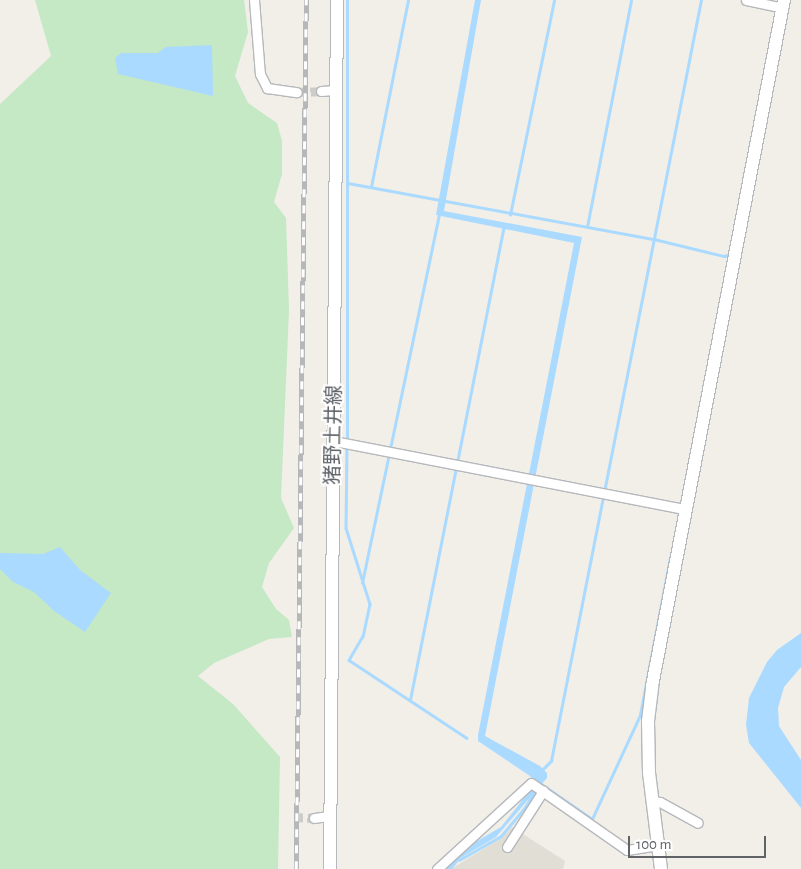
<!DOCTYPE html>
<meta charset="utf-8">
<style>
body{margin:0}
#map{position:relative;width:801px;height:869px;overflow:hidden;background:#f1efe8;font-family:"Alegreya Sans","Noto Sans JP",sans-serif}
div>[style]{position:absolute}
.education>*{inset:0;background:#e1ded6}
.green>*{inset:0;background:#c5e8c5}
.water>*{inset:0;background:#aadaff}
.stream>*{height:2.5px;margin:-1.25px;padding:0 1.25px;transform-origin:1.25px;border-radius:1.25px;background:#aadaff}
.street-tunnel>*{height:9px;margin-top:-4.5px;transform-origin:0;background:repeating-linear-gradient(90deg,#ccccc8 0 9px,transparent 0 13.5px)}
.roads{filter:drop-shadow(1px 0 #b5b8bc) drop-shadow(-1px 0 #b5b8bc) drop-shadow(0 1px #b5b8bc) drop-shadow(0 -1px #b5b8bc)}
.street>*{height:9px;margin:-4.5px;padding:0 4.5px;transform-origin:4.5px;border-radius:4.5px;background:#fff}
.secondary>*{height:12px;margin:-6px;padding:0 6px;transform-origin:6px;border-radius:6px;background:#fff}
.rail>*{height:4.5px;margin-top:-2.25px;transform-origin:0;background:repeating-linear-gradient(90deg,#fff 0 8px,#b6b7b8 0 16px);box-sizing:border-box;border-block:1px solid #b6b7b8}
span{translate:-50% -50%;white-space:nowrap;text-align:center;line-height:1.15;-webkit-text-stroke:4px #fff;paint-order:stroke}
.street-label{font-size:20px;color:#5f6368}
.scale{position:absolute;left:628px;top:836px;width:138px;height:22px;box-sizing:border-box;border:2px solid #5f6368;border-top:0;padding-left:6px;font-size:15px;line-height:18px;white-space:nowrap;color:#5f6368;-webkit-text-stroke:4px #fff;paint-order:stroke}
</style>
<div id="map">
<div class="education">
<i style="clip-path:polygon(512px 827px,565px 861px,563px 869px,451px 869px,501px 838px)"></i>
</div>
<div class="green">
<i style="clip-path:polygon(35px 0,244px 0,248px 32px,235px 76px,248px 103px,277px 123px,282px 141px,282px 174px,274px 202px,286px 218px,289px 310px,281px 498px,294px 528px,269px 563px,262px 587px,276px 609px,289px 620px,292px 637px,269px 639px,214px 663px,198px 676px,233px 704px,280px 757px,278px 869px,0 869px,0 104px,51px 56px)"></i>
</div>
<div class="water">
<i style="clip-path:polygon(475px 0,481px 0,444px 211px,582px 237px,485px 736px,540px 766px,547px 773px,547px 778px,496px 837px,462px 857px,452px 869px,443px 869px,467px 847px,501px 827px,532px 788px,533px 782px,530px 776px,478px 741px,478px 735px,574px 243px,436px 215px)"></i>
<i style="clip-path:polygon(212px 45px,213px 96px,118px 74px,115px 58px,121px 53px,158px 53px,166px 47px)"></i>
<i style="clip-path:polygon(60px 547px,80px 570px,111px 593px,85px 632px,54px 611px,34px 592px,13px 582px,0 569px,0 553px,43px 554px)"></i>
<i style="clip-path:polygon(801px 633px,801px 667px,784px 687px,778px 708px,779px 726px,801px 760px,801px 808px,749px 743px,746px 725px,749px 698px,767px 662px,777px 650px)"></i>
</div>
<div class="stream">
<i style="left:348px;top:183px;width:311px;rotate:10.4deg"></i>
<i style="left:654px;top:239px;width:72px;rotate:13.7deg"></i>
<i style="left:724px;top:256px;width:6px;rotate:-18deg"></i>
<i style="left:371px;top:187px;width:191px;rotate:-78.8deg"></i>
<i style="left:510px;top:215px;width:219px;rotate:-78.4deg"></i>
<i style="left:587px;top:227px;width:231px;rotate:-79deg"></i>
<i style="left:347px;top:441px;width:441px;rotate:-90deg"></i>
<i style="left:347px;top:446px;width:82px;rotate:90.7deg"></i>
<i style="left:346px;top:528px;width:80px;rotate:72.5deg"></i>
<i style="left:370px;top:604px;width:33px;rotate:102deg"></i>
<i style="left:363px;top:636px;width:28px;rotate:120deg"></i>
<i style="left:349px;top:660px;width:141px;rotate:33.5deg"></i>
<i style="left:390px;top:449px;width:239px;rotate:-78.2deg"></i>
<i style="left:362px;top:583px;width:132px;rotate:-78.2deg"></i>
<i style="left:410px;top:700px;width:483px;rotate:-78.8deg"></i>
<i style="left:542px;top:770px;width:13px;rotate:-45deg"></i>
<i style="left:551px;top:761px;width:776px;rotate:-78.85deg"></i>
<i style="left:540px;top:783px;width:63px;rotate:34.7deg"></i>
<i style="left:592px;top:819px;width:115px;rotate:-65.2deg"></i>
<i style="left:640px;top:715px;width:160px;rotate:-79.2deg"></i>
<i style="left:459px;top:860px;width:48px;rotate:-29.7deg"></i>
<i style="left:501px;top:836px;width:35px;rotate:-50deg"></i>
<i style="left:524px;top:809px;width:23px;rotate:-59deg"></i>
</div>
<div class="street-tunnel">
<i style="left:297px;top:92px;width:24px;rotate:-2deg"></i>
<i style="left:294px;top:817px;width:20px;rotate:3deg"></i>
</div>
<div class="roads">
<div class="street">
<i style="left:254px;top:0;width:74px;rotate:85.4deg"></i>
<i style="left:260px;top:74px;width:16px;rotate:63deg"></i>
<i style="left:267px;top:88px;width:30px;rotate:8deg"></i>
<i style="left:746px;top:0;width:38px;rotate:12deg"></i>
<i style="left:321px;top:91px;width:16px;rotate:-4deg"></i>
<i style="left:334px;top:441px;width:356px;rotate:11deg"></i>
<i style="left:652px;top:801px;width:8px;rotate:7deg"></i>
<i style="left:660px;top:802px;width:43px;rotate:28.9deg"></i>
<i style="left:314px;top:818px;width:15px;rotate:-8deg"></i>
<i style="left:507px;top:847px;width:67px;rotate:-57.3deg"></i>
<i style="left:437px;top:869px;width:127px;rotate:-42.5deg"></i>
<i style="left:531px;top:783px;width:117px;rotate:34.9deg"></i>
<i style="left:627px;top:850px;width:30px;rotate:-9deg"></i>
</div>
<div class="secondary">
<i style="left:330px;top:869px;width:869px;rotate:-89.54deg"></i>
<i style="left:661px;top:869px;width:97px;rotate:-97.1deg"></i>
<i style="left:649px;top:773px;width:52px;rotate:-91.1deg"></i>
<i style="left:648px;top:721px;width:35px;rotate:-83deg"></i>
<i style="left:652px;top:686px;width:699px;rotate:-79.11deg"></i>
</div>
</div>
<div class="rail">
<i style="left:296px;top:869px;width:869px;rotate:-89.34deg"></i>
</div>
<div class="street-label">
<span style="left:334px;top:435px;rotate:-89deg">猪野土井線</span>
</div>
<div class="scale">100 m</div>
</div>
